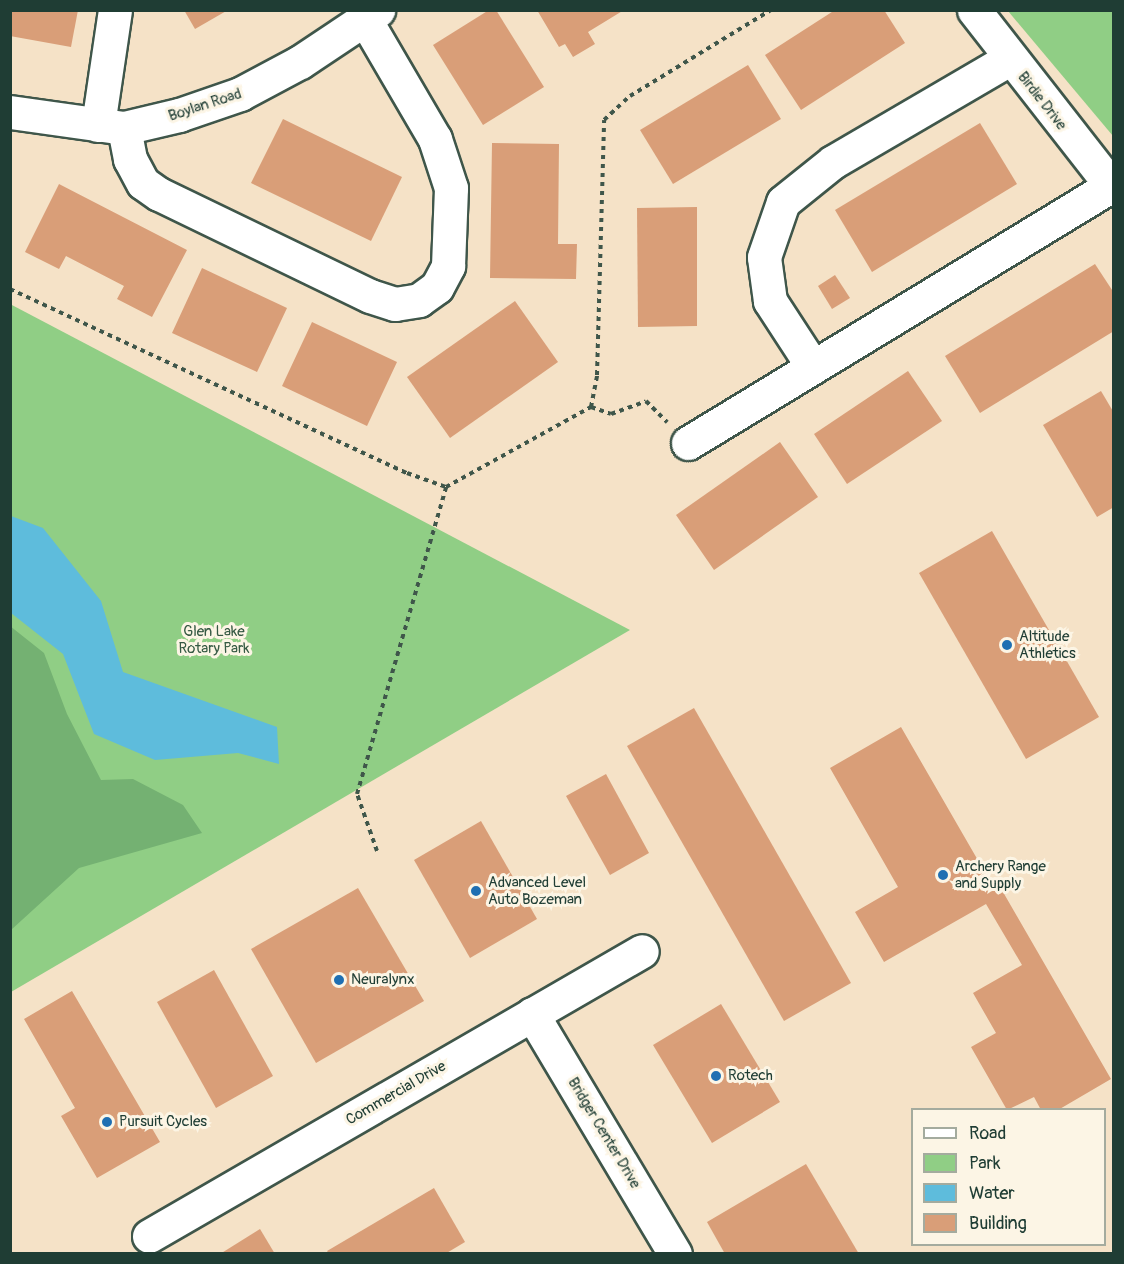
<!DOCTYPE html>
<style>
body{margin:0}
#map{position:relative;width:1124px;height:1264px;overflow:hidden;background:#f5e2c7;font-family:Pangolin,sans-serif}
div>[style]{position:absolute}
.green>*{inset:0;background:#90ce85}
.forest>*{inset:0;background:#74b172}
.water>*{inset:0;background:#5ebcdc}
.building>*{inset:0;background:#d99e78}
.path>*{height:4px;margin-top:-2px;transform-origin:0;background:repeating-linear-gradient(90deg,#3f564a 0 4.5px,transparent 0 9px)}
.roads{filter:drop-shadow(2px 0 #3f564a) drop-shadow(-2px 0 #3f564a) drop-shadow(0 2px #3f564a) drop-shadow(0 -2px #3f564a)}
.minor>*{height:33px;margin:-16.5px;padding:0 16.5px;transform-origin:16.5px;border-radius:16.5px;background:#fff}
.dots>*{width:16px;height:16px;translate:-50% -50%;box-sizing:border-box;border:3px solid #fcf5e5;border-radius:50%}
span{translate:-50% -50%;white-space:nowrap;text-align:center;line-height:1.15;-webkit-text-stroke:6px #fcf5e5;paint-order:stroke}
.street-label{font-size:15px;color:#1f3d34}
.park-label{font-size:15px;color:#365a44}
.poi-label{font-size:15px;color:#1f3d34}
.left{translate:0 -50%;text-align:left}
.frame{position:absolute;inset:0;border:12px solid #1f3d34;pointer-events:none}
.legend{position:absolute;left:911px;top:1108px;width:195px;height:138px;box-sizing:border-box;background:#fcf5e5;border:2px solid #a4ab9e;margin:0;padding:8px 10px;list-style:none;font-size:18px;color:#1f3d34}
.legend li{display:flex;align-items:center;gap:12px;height:30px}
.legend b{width:30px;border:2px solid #a4ab9e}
</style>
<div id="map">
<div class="green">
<i style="clip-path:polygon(1008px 11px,1113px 11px,1113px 136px)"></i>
<i style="clip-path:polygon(10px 304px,630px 630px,11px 992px)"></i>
</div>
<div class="forest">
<i style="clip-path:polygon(10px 626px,44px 653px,67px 714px,101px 780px,133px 779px,183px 805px,202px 833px,79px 868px,11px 930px)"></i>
</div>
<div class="water">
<i style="clip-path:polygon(11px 516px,43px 528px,101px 601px,123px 672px,277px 727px,279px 764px,238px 753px,155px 760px,94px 734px,63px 654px,11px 613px)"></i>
</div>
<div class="building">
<i style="clip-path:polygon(10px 10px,78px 10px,71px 47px,10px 36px)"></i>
<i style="clip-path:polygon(184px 10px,228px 10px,195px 29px)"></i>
<i style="clip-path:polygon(489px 10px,496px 10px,544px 87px,483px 125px,433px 45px)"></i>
<i style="clip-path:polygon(537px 10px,624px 10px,588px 32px,595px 44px,573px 57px,565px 44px,559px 47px)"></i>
<i style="clip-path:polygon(835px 10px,884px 10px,905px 43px,801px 110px,765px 55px)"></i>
<i style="clip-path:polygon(748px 65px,781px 119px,673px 184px,640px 130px)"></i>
<i style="clip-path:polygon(283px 119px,402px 177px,371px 241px,251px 183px)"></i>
<i style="clip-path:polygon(980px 123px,1017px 184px,872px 272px,835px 210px)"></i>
<i style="clip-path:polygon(492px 143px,559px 144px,558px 244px,577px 244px,576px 279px,490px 278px)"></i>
<i style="clip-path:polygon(59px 184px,187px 250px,152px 317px,117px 299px,124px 286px,66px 256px,59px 269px,25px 252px)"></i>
<i style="clip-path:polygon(697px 207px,697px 326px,638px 327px,637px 208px)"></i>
<i style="clip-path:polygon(1095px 264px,1114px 293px,1114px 331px,980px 413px,945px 356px)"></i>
<i style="clip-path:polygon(202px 268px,287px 308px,257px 372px,172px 333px)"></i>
<i style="clip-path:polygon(835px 275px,850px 298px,832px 309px,818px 286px)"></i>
<i style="clip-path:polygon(515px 301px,558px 362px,450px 438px,407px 377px)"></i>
<i style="clip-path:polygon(312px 322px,397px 362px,367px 426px,282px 386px)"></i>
<i style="clip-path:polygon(908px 371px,942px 421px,847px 484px,814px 434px)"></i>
<i style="clip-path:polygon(1101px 391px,1114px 413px,1114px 507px,1097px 517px,1043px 425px)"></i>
<i style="clip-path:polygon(780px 442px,818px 497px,714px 570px,676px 515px)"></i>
<i style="clip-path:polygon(992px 531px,1099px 717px,1026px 759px,919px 573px)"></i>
<i style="clip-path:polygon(694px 708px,851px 983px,784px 1021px,627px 746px)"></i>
<i style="clip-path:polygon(901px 727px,998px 895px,1003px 892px,1111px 1079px,1058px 1110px,1041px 1110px,1034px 1097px,1007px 1110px,971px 1047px,996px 1033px,973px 993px,1022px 965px,986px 904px,884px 962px,855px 912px,898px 887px,830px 768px)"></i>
<i style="clip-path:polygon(606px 774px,649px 853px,610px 875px,566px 796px)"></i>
<i style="clip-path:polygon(481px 821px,537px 919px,470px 958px,414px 860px)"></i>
<i style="clip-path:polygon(358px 888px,424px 1001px,316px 1063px,251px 949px)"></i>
<i style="clip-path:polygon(214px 970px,273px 1076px,216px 1108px,157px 1002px)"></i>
<i style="clip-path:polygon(72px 991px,160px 1142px,97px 1178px,61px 1116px,75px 1108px,24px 1019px)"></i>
<i style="clip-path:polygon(721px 1004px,780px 1102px,712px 1143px,653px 1045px)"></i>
<i style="clip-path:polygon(806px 1164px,859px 1254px,725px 1254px,707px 1222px)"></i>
<i style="clip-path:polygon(434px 1188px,465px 1242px,445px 1254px,329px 1254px,327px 1251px)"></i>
<i style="clip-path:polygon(260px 1229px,275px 1254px,220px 1254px)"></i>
</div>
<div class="path">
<i style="left:10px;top:289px;width:438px;rotate:24.9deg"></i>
<i style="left:407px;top:473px;width:41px;rotate:19.7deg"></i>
<i style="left:446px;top:487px;width:166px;rotate:-28.9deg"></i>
<i style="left:591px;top:407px;width:33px;rotate:-79deg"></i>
<i style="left:597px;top:375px;width:255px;rotate:-88.4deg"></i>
<i style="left:604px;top:120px;width:35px;rotate:-43deg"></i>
<i style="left:630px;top:96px;width:165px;rotate:-31.4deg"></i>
<i style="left:591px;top:407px;width:21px;rotate:19deg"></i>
<i style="left:611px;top:414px;width:37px;rotate:-20deg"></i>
<i style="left:646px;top:401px;width:30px;rotate:45deg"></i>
<i style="left:377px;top:851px;width:60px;rotate:-109.3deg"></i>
<i style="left:357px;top:794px;width:320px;rotate:-73.8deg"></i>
</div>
<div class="roads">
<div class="minor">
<i style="left:974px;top:10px;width:227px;rotate:52deg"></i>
<i style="left:10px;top:112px;width:115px;rotate:8deg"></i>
<i style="left:124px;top:128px;width:57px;rotate:-13.3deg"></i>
<i style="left:179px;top:115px;width:65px;rotate:-19deg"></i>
<i style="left:240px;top:94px;width:68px;rotate:-28.1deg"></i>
<i style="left:300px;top:62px;width:94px;rotate:-33.7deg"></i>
<i style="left:98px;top:125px;width:116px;rotate:-81.6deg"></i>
<i style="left:124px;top:128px;width:32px;rotate:79deg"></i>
<i style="left:130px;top:159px;width:27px;rotate:62deg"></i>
<i style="left:143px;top:183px;width:19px;rotate:35deg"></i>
<i style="left:159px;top:194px;width:234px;rotate:25.8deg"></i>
<i style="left:370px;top:296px;width:26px;rotate:18deg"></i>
<i style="left:395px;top:304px;width:24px;rotate:-9deg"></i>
<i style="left:419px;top:300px;width:22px;rotate:-36deg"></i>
<i style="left:437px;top:287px;width:24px;rotate:-62deg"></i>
<i style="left:448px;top:266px;width:78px;rotate:-87.8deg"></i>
<i style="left:451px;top:188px;width:52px;rotate:-108.1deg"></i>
<i style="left:435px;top:139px;width:139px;rotate:-120.3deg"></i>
<i style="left:813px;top:367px;width:79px;rotate:-123.1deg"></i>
<i style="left:770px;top:301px;width:44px;rotate:-97.8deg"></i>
<i style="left:764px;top:257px;width:58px;rotate:-70.9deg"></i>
<i style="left:783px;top:202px;width:64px;rotate:-38.7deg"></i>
<i style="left:833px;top:162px;width:204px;rotate:-30.3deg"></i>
<i style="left:688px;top:443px;width:495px;rotate:-31.3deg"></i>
<i style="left:532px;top:1014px;width:279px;rotate:59.2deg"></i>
<i style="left:149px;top:1236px;width:569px;rotate:-30.03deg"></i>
</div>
</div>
<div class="dots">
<i style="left:1007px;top:645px;background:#1f6fb2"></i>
<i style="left:943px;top:875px;background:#1f6fb2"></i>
<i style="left:476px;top:891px;background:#1f6fb2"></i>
<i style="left:339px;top:980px;background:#1f6fb2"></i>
<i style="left:716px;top:1076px;background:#1f6fb2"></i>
<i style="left:107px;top:1122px;background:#1f6fb2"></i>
</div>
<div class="street-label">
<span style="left:1042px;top:101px;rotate:52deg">Birdie Drive</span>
<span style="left:205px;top:105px;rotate:-18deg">Boylan Road</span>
<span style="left:396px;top:1093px;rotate:-30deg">Commercial Drive</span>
<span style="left:604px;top:1133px;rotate:59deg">Bridger Center Drive</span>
</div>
<div class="park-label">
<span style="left:214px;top:640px">Glen Lake<br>Rotary Park</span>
</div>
<div class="poi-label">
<span class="left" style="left:1019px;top:645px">Altitude<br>Athletics</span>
<span class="left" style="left:955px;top:875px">Archery Range<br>and Supply</span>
<span class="left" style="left:488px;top:891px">Advanced Level<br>Auto Bozeman</span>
<span class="left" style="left:351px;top:980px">Neuralynx</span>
<span class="left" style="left:728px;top:1076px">Rotech</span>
<span class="left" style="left:119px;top:1122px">Pursuit Cycles</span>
</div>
<div class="frame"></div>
<ul class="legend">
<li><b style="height:8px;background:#fff"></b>Road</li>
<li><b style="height:16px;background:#90ce85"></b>Park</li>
<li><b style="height:16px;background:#5ebcdc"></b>Water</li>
<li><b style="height:16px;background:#d99e78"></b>Building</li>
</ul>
</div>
